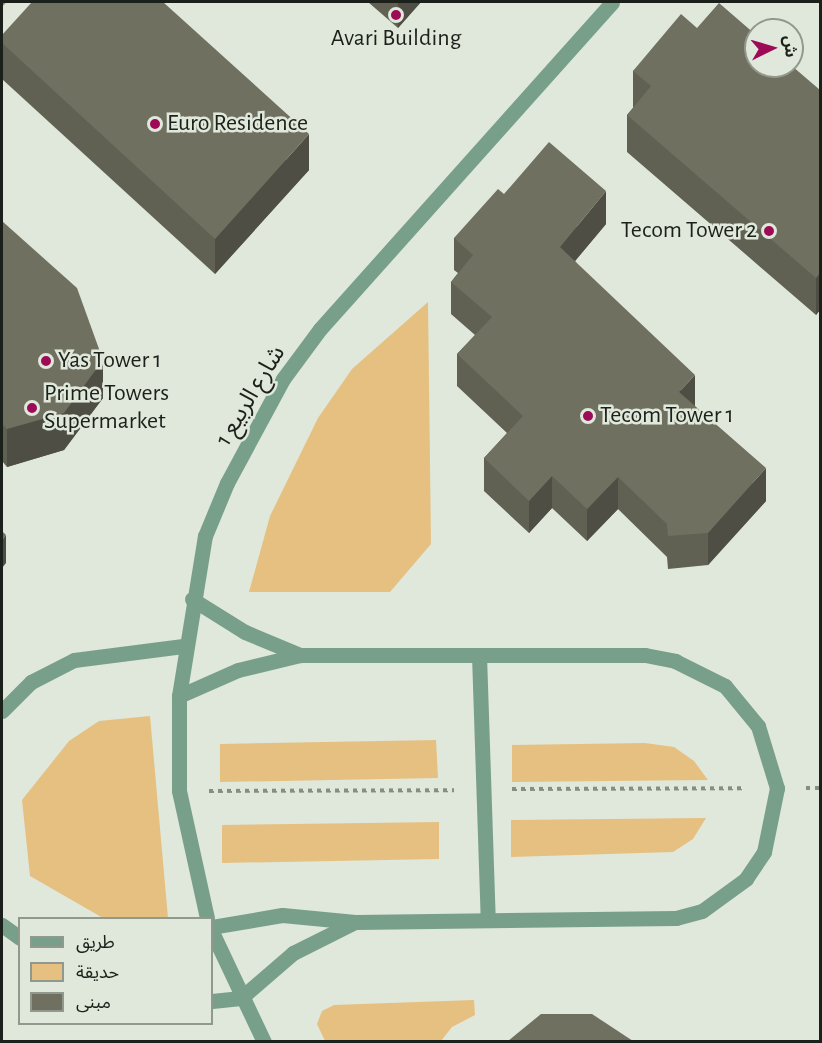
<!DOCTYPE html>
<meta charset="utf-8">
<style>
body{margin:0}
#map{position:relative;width:822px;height:1043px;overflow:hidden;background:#dfe8da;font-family:"Alegreya Sans","Noto Sans Arabic",sans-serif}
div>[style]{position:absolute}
.green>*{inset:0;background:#e6c081}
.path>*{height:4px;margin-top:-2px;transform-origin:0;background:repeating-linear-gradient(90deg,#868d83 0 4.5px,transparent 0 9px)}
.lane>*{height:15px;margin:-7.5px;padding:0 7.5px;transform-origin:7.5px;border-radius:7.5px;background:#789f8a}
.street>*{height:15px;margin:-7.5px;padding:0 7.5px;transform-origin:7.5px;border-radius:7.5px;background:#789f8a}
.wall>*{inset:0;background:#606053}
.shaded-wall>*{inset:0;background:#4e4e44}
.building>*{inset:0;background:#707061}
.dots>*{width:16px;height:16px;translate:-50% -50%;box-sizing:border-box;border:3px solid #dfe8da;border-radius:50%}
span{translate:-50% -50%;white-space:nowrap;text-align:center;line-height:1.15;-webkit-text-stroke:5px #dfe8da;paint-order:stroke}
.poi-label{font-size:24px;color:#1c201a}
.left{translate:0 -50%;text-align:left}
.right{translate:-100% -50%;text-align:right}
.street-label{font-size:24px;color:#1c201a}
.frame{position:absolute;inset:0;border:3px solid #1c201a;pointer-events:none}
.legend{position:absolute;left:18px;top:917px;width:195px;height:108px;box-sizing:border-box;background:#dfe8da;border:2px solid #91988d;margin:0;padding:8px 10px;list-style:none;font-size:18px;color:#1c201a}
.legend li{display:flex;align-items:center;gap:12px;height:30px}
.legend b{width:30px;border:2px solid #91988d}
.north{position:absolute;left:744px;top:18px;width:60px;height:60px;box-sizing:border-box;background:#dfe8da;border:2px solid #91988d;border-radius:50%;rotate:85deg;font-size:16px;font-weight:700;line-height:24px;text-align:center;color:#1c201a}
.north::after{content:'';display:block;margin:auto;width:21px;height:27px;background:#9d0b57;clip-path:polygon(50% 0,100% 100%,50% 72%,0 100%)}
</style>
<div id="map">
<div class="green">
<i style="clip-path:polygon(428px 302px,431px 544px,390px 592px,249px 592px,270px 516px,318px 418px,352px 369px)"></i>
<i style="clip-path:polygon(150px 716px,168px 918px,103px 918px,30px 876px,22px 800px,69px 741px,99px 721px)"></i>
<i style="clip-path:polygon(436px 740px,438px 778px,220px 782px,220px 744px)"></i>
<i style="clip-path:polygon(645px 743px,674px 747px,694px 761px,708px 780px,512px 782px,512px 745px)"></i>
<i style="clip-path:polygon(706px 818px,693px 839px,673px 852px,511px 857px,511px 820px)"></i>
<i style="clip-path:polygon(439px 822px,439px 859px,222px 863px,222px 825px)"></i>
<i style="clip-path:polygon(474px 1000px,475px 1015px,452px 1027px,441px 1041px,325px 1041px,317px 1024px,322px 1011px,334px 1005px)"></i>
</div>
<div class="path">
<i style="left:2px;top:4px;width:3px;rotate:-45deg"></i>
<i style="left:806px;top:788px;width:14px"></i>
<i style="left:512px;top:789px;width:233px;rotate:-0.2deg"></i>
<i style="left:209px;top:791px;width:245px;rotate:-0.2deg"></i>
</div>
<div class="lane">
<i style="left:192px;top:599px;width:62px;rotate:31.9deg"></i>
<i style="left:245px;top:632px;width:60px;rotate:22.7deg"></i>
<i style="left:479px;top:655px;width:265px;rotate:88.1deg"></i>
<i style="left:179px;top:696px;width:64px;rotate:-23.8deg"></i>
<i style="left:238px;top:670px;width:64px;rotate:-13.6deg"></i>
<i style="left:300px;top:655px;width:345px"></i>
<i style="left:645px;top:655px;width:31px;rotate:11deg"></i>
<i style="left:675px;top:661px;width:56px;rotate:26.6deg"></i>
<i style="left:725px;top:686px;width:52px;rotate:50.5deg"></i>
<i style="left:758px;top:726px;width:65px;rotate:73deg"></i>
<i style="left:777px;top:788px;width:65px;rotate:101.5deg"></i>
<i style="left:764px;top:852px;width:32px;rotate:124deg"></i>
<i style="left:746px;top:879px;width:54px;rotate:144deg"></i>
<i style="left:702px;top:911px;width:27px;rotate:165deg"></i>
<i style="left:676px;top:918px;width:321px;rotate:179.3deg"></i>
<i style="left:355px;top:922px;width:73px;rotate:-174.5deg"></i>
<i style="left:282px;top:915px;width:71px;rotate:170.3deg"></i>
<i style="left:2px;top:711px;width:41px;rotate:-45deg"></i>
<i style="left:31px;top:682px;width:48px;rotate:-27.1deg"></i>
<i style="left:74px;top:660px;width:110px;rotate:-7.3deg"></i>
<i style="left:2px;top:925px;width:22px;rotate:36deg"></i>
<i style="left:212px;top:1001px;width:29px;rotate:-6deg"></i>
<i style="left:241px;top:998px;width:69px;rotate:-40.9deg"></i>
<i style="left:293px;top:953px;width:69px;rotate:-26.6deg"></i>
</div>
<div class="street">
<i style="left:207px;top:918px;width:130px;rotate:-102.4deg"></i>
<i style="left:179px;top:791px;width:95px;rotate:-90deg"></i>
<i style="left:179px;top:696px;width:162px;rotate:-80.8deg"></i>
<i style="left:205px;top:536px;width:57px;rotate:-67.5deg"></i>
<i style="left:227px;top:483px;width:118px;rotate:-61.7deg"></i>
<i style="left:283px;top:379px;width:62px;rotate:-53.5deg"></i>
<i style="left:320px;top:329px;width:438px;rotate:-48.2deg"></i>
<i style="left:212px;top:932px;width:122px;rotate:64.7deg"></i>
</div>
<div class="wall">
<i style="clip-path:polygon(368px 2px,421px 2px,398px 28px)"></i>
<i style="clip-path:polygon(697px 28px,820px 90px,820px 310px,816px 315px,627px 152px,627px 115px,633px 108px,633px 71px)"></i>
<i style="clip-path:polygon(2px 35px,309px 170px,215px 274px,2px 79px)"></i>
<i style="clip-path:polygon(2px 221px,103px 398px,64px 450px,7px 467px,2px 461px)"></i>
<i style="clip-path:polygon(606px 224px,575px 261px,695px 407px,766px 501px,708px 565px,668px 569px,667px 557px,618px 509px,587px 541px,552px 508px,529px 533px,484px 491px,484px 458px,507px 433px,457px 386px,457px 354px,475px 335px,451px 314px,451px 282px,458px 273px,454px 270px,454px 238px)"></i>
</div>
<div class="shaded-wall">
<i style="clip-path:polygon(398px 2px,421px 2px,398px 28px)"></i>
<i style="clip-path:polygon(309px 134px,309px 170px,215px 274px,215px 239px)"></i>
<i style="clip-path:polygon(606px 191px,606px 224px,560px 279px,560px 247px)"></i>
<i style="clip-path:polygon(820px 273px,820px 310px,816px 315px,816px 278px)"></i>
<i style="clip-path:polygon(103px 360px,103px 398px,64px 450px,7px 467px,7px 429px)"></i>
<i style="clip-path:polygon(695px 375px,695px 408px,679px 392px)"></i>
<i style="clip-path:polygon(766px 468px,766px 501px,708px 565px,708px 533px)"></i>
<i style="clip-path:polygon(552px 476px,552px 508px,529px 533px,529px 501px)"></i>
<i style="clip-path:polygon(618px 477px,618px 509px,587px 541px,587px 509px)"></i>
<i style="clip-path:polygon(6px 535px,6px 563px,2px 568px,2px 540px)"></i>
</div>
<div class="building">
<i style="clip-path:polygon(32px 2px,163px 2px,309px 134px,215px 239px,2px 43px,2px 35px)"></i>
<i style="clip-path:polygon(719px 3px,756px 35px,756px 66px,792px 66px,820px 90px,820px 273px,816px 278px,627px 115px,651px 86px,633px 71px,681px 14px,697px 28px)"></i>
<i style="clip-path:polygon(549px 142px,606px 191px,560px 247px,695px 375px,679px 392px,766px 468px,708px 533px,668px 536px,667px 524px,618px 477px,587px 509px,552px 476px,529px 501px,484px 458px,523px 416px,457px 354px,492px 317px,451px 282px,473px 255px,454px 238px,498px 189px,504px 194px)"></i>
<i style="clip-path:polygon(2px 221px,77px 288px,103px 360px,64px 413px,7px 429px,2px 424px)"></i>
<i style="clip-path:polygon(2px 531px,6px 535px,2px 540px)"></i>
<i style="clip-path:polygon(541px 1014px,592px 1014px,633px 1041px,508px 1041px)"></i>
</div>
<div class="dots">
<i style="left:396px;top:15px;background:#9d0b57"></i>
<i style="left:155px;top:124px;background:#9d0b57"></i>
<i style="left:769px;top:231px;background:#9d0b57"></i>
<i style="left:46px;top:361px;background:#9d0b57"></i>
<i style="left:32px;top:408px;background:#9d0b57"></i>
<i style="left:588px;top:416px;background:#9d0b57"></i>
</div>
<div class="poi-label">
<span style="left:396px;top:39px">Avari Building</span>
<span class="left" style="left:167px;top:124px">Euro Residence</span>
<span class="right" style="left:757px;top:231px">Tecom Tower 2</span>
<span class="left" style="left:58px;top:361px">Yas Tower 1</span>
<span class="left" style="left:44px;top:408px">Prime Towers<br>Supermarket</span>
<span class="left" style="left:600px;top:416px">Tecom Tower 1</span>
</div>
<div class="street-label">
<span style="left:251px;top:396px;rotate:-59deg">شارع الربيع 1</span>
</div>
<div class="frame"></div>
<ul class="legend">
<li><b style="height:8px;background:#789f8a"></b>طريق</li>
<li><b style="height:16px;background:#e6c081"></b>حديقة</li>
<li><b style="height:16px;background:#707061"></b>مبنى</li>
</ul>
<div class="north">ش</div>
</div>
